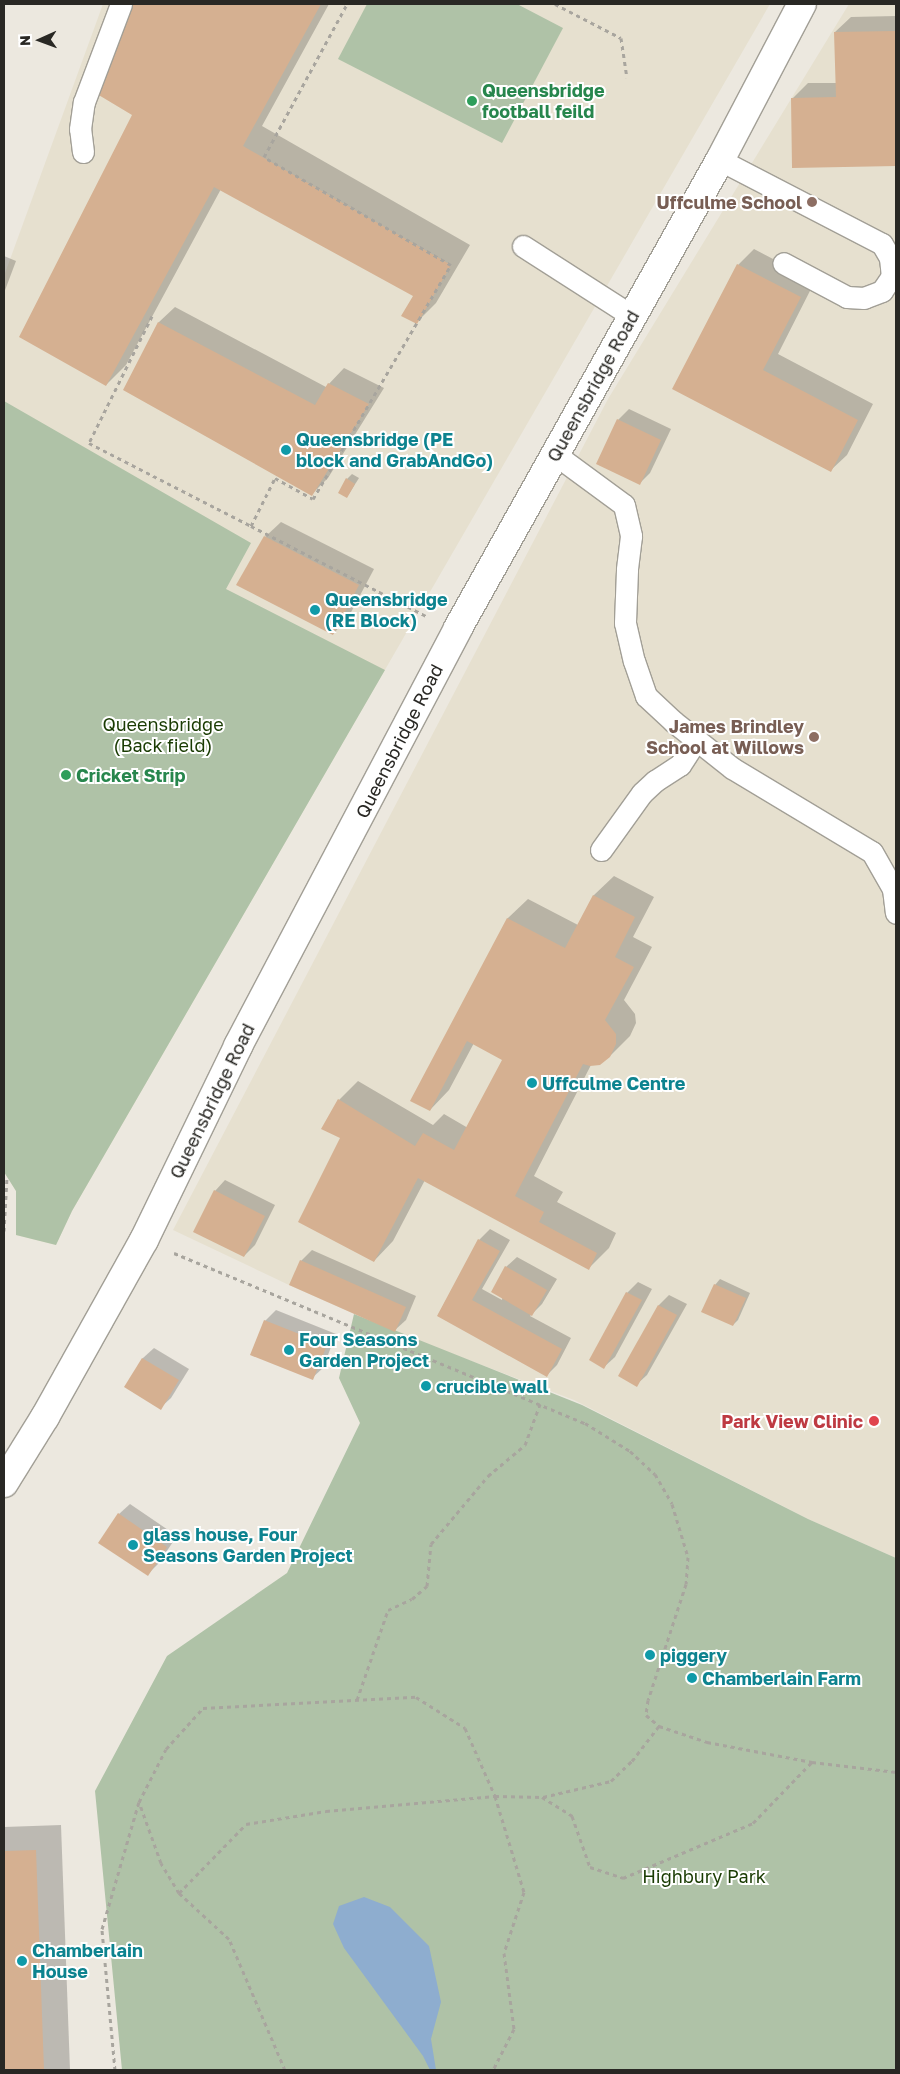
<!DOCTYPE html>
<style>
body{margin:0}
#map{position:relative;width:900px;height:2074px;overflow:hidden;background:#ece8df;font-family:"Golos Text",sans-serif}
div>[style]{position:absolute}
.built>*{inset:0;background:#e6e0cf}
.green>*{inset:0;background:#afc2a7}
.water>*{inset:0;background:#8eadcf}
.shadow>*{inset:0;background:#0003}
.building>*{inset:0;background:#d5b091}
.path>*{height:3px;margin-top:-1.5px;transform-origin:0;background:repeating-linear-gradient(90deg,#a8a59e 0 4px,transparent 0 8px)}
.roads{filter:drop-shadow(1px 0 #a29f96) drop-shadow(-1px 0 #a29f96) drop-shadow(0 1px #a29f96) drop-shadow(0 -1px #a29f96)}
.lane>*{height:21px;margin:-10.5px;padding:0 10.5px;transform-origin:10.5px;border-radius:10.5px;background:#fff}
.secondary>*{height:28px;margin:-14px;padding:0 14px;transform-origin:14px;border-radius:14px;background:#fff}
.dots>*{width:14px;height:14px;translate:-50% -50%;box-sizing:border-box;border:2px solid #fff;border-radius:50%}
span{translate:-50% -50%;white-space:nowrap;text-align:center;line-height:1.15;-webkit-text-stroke:4px #fff;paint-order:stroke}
.leisure-label{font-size:18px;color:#27864d;font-weight:700}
.left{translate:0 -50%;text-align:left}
.education-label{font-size:18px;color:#785e54;font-weight:700}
.right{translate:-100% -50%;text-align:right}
.street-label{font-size:18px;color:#292824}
.culture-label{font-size:18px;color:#0d838f;font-weight:700}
.park-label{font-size:18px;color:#193b02}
.health-label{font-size:18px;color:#be3a42;font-weight:700}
.frame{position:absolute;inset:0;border:5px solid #292824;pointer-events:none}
.north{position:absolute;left:15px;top:15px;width:50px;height:50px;-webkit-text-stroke:4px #fff;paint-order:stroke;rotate:268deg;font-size:14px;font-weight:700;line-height:20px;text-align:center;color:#292824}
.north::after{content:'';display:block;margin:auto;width:18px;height:22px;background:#292824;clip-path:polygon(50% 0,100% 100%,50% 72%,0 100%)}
</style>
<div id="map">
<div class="built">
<i style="clip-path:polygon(103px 4px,770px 4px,72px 1211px,56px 1245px,16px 1235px,16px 1191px,4px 1172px,4px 276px)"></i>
<i style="clip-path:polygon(849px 4px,896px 4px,896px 1558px,808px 1519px,574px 1400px,395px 1332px,289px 1285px,173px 1230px,608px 399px)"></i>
</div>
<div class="green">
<i style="clip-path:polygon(367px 4px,517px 4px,563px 28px,502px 143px,338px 59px)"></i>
<i style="clip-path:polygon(4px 401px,251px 543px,226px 589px,385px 670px,72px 1211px,56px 1245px,16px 1235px,16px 1191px,4px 1172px)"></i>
<i style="clip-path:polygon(354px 1314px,582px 1405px,808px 1519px,896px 1558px,896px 2070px,122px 2070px,95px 1791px,167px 1656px,287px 1573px,360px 1423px,339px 1378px)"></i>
</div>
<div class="water">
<i style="clip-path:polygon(364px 1897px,390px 1907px,429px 1946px,441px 2002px,431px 2039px,436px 2070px,430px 2070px,423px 2056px,344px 1948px,333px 1924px,339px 1906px)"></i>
</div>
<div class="shadow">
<i style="clip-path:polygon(127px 4px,329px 4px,262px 126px,470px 245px,436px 303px,416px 323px,415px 295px,221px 189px,126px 365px,106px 385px,133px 115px)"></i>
<i style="clip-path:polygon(896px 16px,896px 165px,793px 166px,792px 99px,808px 83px,837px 83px,835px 32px,851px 17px)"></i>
<i style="clip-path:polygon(754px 249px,815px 281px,778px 354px,873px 404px,847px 455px,831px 470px,674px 389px,738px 265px)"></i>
<i style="clip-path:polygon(4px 256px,16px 261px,4px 293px)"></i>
<i style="clip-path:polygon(175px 307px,326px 387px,344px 368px,384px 388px,328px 478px,312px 494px,125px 390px,159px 322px)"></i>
<i style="clip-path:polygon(629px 409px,671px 429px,650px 473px,639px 484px,618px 420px)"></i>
<i style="clip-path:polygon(352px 474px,359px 478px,347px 497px,347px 479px)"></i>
<i style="clip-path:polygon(281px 522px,374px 569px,348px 618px,333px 634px,265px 537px)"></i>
<i style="clip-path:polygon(614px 876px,654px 897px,633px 937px,652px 947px,624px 1000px,635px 1014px,636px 1023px,630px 1036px,610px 1056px,591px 1065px,534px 1176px,563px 1192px,557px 1202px,616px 1233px,609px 1248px,589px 1268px,425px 1180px,393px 1241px,374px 1261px,342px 1138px,339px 1100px,358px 1081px,433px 1125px,444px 1114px,468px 1128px,504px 1059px,474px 1043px,449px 1090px,430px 1110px,412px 1100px,508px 918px,528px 899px,578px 925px,594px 895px)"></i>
<i style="clip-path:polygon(225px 1180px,275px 1205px,255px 1245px,244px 1256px,215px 1191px)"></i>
<i style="clip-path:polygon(490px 1229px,510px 1240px,482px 1289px,502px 1300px,506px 1267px,517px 1257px,557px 1279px,542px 1304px,530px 1316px,571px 1338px,557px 1365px,547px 1375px,438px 1315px,479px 1240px)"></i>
<i style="clip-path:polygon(312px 1250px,416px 1296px,406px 1320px,395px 1330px,301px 1261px)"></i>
<i style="clip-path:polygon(720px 1279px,750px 1293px,738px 1320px,733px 1325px,715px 1285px)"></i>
<i style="clip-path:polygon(638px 1282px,652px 1289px,615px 1357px,604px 1367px,591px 1360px,627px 1293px)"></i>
<i style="clip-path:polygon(669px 1295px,687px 1304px,647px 1375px,636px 1385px,659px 1305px)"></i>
<i style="clip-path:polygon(276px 1310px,336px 1334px,323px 1368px,312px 1378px,252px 1354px,265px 1321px)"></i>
<i style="clip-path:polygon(154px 1348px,189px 1369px,171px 1398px,160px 1408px,126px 1387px,143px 1358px)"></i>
<i style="clip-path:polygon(130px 1504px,177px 1536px,158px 1564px,148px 1574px,119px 1514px)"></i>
<i style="clip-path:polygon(61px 1825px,70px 2070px,4px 2070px,4px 1827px)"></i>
</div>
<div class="building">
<i style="clip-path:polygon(125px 4px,321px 4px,243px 146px,451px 265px,417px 324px,401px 316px,413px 296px,214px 187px,106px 386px,19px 337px,132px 115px,92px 91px)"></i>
<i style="clip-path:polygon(896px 31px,896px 166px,792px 168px,791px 98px,836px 97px,834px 32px)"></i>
<i style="clip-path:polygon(737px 264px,801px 297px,763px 370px,858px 420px,831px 472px,672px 389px)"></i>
<i style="clip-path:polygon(158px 322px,315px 405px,328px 383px,369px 404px,312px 496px,123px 390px)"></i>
<i style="clip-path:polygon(617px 419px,661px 440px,640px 485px,596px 464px)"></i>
<i style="clip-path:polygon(346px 478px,355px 484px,347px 498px,338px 493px)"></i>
<i style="clip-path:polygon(264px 536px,359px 585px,333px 635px,236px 585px)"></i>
<i style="clip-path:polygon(593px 895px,635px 917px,615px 957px,634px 967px,605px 1020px,616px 1034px,616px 1044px,610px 1057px,600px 1065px,590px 1066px,583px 1064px,515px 1196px,544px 1212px,539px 1222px,597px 1253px,589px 1270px,418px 1178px,374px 1262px,298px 1222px,340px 1138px,321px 1129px,338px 1099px,415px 1146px,423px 1133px,454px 1150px,502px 1060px,467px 1041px,430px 1111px,410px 1101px,507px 918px,565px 948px)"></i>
<i style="clip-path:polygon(214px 1190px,265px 1216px,244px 1257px,193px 1232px)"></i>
<i style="clip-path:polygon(478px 1239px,500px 1251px,472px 1300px,562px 1349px,547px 1377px,437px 1316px)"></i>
<i style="clip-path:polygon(300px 1260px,406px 1307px,395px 1332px,289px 1285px)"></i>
<i style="clip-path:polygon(505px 1266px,547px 1290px,532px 1316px,491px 1292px)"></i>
<i style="clip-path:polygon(714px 1284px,746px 1298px,733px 1326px,701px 1312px)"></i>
<i style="clip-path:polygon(626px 1292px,642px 1300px,604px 1369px,589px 1360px)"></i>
<i style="clip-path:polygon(658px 1305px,677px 1315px,637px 1387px,618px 1376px)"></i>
<i style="clip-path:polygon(264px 1320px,327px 1345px,313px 1380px,250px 1355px)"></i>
<i style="clip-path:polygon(142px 1358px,179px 1380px,161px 1410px,124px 1387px)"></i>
<i style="clip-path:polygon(118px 1513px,167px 1547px,148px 1576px,98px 1543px)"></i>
<i style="clip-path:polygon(36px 1850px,44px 2070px,4px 2070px,4px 1851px)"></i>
</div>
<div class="path">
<i style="left:555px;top:4px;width:74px;rotate:27.3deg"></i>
<i style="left:621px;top:38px;width:40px;rotate:81.5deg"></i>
<i style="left:152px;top:316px;width:142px;rotate:116.4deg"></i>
<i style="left:89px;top:443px;width:182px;rotate:27.1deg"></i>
<i style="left:251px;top:526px;width:54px;rotate:-63.4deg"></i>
<i style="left:275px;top:478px;width:43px;rotate:28.9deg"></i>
<i style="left:313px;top:499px;width:272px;rotate:-59.5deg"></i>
<i style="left:451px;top:265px;width:216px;rotate:-150deg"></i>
<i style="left:264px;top:157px;width:174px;rotate:-61.5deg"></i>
<i style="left:251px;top:526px;width:199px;rotate:27.2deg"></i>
<i style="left:4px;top:1231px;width:54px;rotate:-86.8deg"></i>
<i style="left:174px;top:1253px;width:445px;rotate:22.5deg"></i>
<i style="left:585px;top:1423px;width:53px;rotate:31.9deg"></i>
<i style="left:630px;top:1451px;width:34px;rotate:43deg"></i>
<i style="left:655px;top:1474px;width:34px;rotate:60deg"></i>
<i style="left:672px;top:1504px;width:55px;rotate:73.2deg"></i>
<i style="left:688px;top:1557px;width:27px;rotate:94deg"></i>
<i style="left:686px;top:1584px;width:122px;rotate:108.1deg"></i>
<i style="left:648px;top:1700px;width:15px;rotate:98deg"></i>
<i style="left:646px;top:1715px;width:17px;rotate:40deg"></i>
<i style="left:659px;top:1726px;width:51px;rotate:18.4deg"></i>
<i style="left:707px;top:1742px;width:107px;rotate:10.8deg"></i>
<i style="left:812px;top:1762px;width:85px;rotate:6.8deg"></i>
<i style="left:357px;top:1700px;width:95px;rotate:-71deg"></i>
<i style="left:388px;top:1610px;width:26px;rotate:-25deg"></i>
<i style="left:412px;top:1599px;width:20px;rotate:-41deg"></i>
<i style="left:427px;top:1586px;width:42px;rotate:-84.6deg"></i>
<i style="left:431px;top:1544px;width:89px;rotate:-50deg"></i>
<i style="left:488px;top:1476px;width:48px;rotate:-40deg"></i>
<i style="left:525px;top:1445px;width:44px;rotate:-69.9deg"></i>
<i style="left:543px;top:1797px;width:70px;rotate:-13.2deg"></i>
<i style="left:611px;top:1781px;width:29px;rotate:-44deg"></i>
<i style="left:632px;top:1761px;width:44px;rotate:-52.4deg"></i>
<i style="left:179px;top:1893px;width:96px;rotate:-45.8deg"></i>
<i style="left:246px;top:1824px;width:81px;rotate:-9.2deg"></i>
<i style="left:326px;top:1811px;width:170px;rotate:-5.1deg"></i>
<i style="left:495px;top:1796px;width:47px;rotate:1.2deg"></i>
<i style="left:542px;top:1797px;width:36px;rotate:32deg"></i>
<i style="left:572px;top:1816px;width:54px;rotate:70.6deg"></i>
<i style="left:590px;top:1867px;width:35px;rotate:18deg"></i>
<i style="left:623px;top:1878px;width:141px;rotate:-22.9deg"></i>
<i style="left:753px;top:1823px;width:85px;rotate:-46deg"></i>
<i style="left:115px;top:2070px;width:142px;rotate:-95.3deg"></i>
<i style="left:102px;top:1929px;width:132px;rotate:-73.8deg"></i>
<i style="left:285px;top:2070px;width:142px;rotate:-113.1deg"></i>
<i style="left:229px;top:1939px;width:68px;rotate:-137.4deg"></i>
<i style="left:179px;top:1893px;width:35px;rotate:-121deg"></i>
<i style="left:161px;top:1863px;width:65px;rotate:-109.8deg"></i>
<i style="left:139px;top:1802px;width:59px;rotate:-63deg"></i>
<i style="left:166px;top:1749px;width:55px;rotate:-47.9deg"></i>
<i style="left:203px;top:1708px;width:213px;rotate:-3deg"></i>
<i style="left:416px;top:1697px;width:58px;rotate:32.3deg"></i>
<i style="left:465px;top:1728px;width:74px;rotate:66.2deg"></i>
<i style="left:495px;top:1796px;width:100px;rotate:73.2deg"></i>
<i style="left:524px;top:1892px;width:64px;rotate:108.2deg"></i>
<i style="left:504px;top:1953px;width:77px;rotate:82.5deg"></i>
<i style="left:514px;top:2029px;width:46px;rotate:117.1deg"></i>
</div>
<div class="roads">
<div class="lane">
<i style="left:83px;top:152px;width:23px;rotate:-97deg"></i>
<i style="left:80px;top:129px;width:27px;rotate:-82deg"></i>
<i style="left:84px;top:102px;width:105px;rotate:-69.3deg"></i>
<i style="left:720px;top:160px;width:182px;rotate:27.4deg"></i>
<i style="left:882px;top:244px;width:16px;rotate:60deg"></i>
<i style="left:890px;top:258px;width:18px;rotate:84deg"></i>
<i style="left:892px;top:276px;width:18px;rotate:124deg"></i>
<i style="left:882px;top:291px;width:19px;rotate:159deg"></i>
<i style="left:864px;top:298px;width:17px;rotate:-177deg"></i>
<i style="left:847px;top:297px;width:72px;rotate:-152deg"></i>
<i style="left:523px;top:246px;width:130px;rotate:32.7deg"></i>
<i style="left:556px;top:455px;width:84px;rotate:36.3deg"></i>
<i style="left:624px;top:505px;width:32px;rotate:77deg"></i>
<i style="left:631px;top:536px;width:34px;rotate:97deg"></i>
<i style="left:627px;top:570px;width:53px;rotate:92.2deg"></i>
<i style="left:625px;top:623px;width:39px;rotate:77deg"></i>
<i style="left:634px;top:661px;width:37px;rotate:71deg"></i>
<i style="left:646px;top:696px;width:38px;rotate:43deg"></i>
<i style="left:674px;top:722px;width:74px;rotate:38.4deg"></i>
<i style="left:732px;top:768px;width:163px;rotate:31deg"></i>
<i style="left:872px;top:852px;width:43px;rotate:60.4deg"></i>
<i style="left:893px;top:889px;width:24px;rotate:83deg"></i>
<i style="left:601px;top:850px;width:70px;rotate:-54.3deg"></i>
<i style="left:642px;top:793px;width:18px;rotate:-43deg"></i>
<i style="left:655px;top:781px;width:30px;rotate:-33deg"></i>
<i style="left:680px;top:765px;width:30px;rotate:-57deg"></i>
</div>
<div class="secondary">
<i style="left:4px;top:1483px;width:78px;rotate:-58.2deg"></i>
<i style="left:45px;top:1417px;width:203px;rotate:-60.8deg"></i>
<i style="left:144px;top:1240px;width:216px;rotate:-64.1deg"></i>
<i style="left:238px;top:1046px;width:472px;rotate:-62.2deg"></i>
<i style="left:458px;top:628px;width:536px;rotate:-60.76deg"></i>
<i style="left:720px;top:160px;width:176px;rotate:-62.3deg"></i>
</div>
</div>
<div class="dots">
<i style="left:472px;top:101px;background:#2e9e5b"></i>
<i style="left:812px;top:202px;background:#8d6e63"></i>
<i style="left:286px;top:450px;background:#0f9aa8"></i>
<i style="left:315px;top:610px;background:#0f9aa8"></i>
<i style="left:814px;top:737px;background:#8d6e63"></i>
<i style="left:66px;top:775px;background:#2e9e5b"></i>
<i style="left:532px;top:1083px;background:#0f9aa8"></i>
<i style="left:289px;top:1350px;background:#0f9aa8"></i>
<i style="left:426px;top:1386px;background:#0f9aa8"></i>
<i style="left:874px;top:1421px;background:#e0444e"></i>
<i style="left:133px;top:1545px;background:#0f9aa8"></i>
<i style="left:650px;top:1655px;background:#0f9aa8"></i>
<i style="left:692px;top:1678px;background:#0f9aa8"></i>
<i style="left:22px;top:1961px;background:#0f9aa8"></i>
</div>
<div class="leisure-label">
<span class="left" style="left:482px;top:101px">Queensbridge<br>football feild</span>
<span class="left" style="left:76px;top:775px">Cricket Strip</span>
</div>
<div class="education-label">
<span class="right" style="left:802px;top:202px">Uffculme School</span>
<span class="right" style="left:804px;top:737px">James Brindley<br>School at Willows</span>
</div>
<div class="street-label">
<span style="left:593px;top:386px;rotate:-61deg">Queensbridge Road</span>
<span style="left:399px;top:741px;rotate:-63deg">Queensbridge Road</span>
<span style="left:212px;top:1101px;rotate:-64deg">Queensbridge Road</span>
</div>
<div class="culture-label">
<span class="left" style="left:296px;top:450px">Queensbridge (PE<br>block and GrabAndGo)</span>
<span class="left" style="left:325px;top:610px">Queensbridge<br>(RE Block)</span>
<span class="left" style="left:542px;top:1083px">Uffculme Centre</span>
<span class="left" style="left:299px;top:1350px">Four Seasons<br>Garden Project</span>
<span class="left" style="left:436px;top:1386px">crucible wall</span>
<span class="left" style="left:143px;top:1545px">glass house, Four<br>Seasons Garden Project</span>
<span class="left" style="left:660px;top:1655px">piggery</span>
<span class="left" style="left:702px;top:1678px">Chamberlain Farm</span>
<span class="left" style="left:32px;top:1961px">Chamberlain<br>House</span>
</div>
<div class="park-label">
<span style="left:163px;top:735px">Queensbridge<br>(Back field)</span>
<span style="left:704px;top:1876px">Highbury Park</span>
</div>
<div class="health-label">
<span class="right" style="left:863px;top:1421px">Park View Clinic</span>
</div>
<div class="frame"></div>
<div class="north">N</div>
</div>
